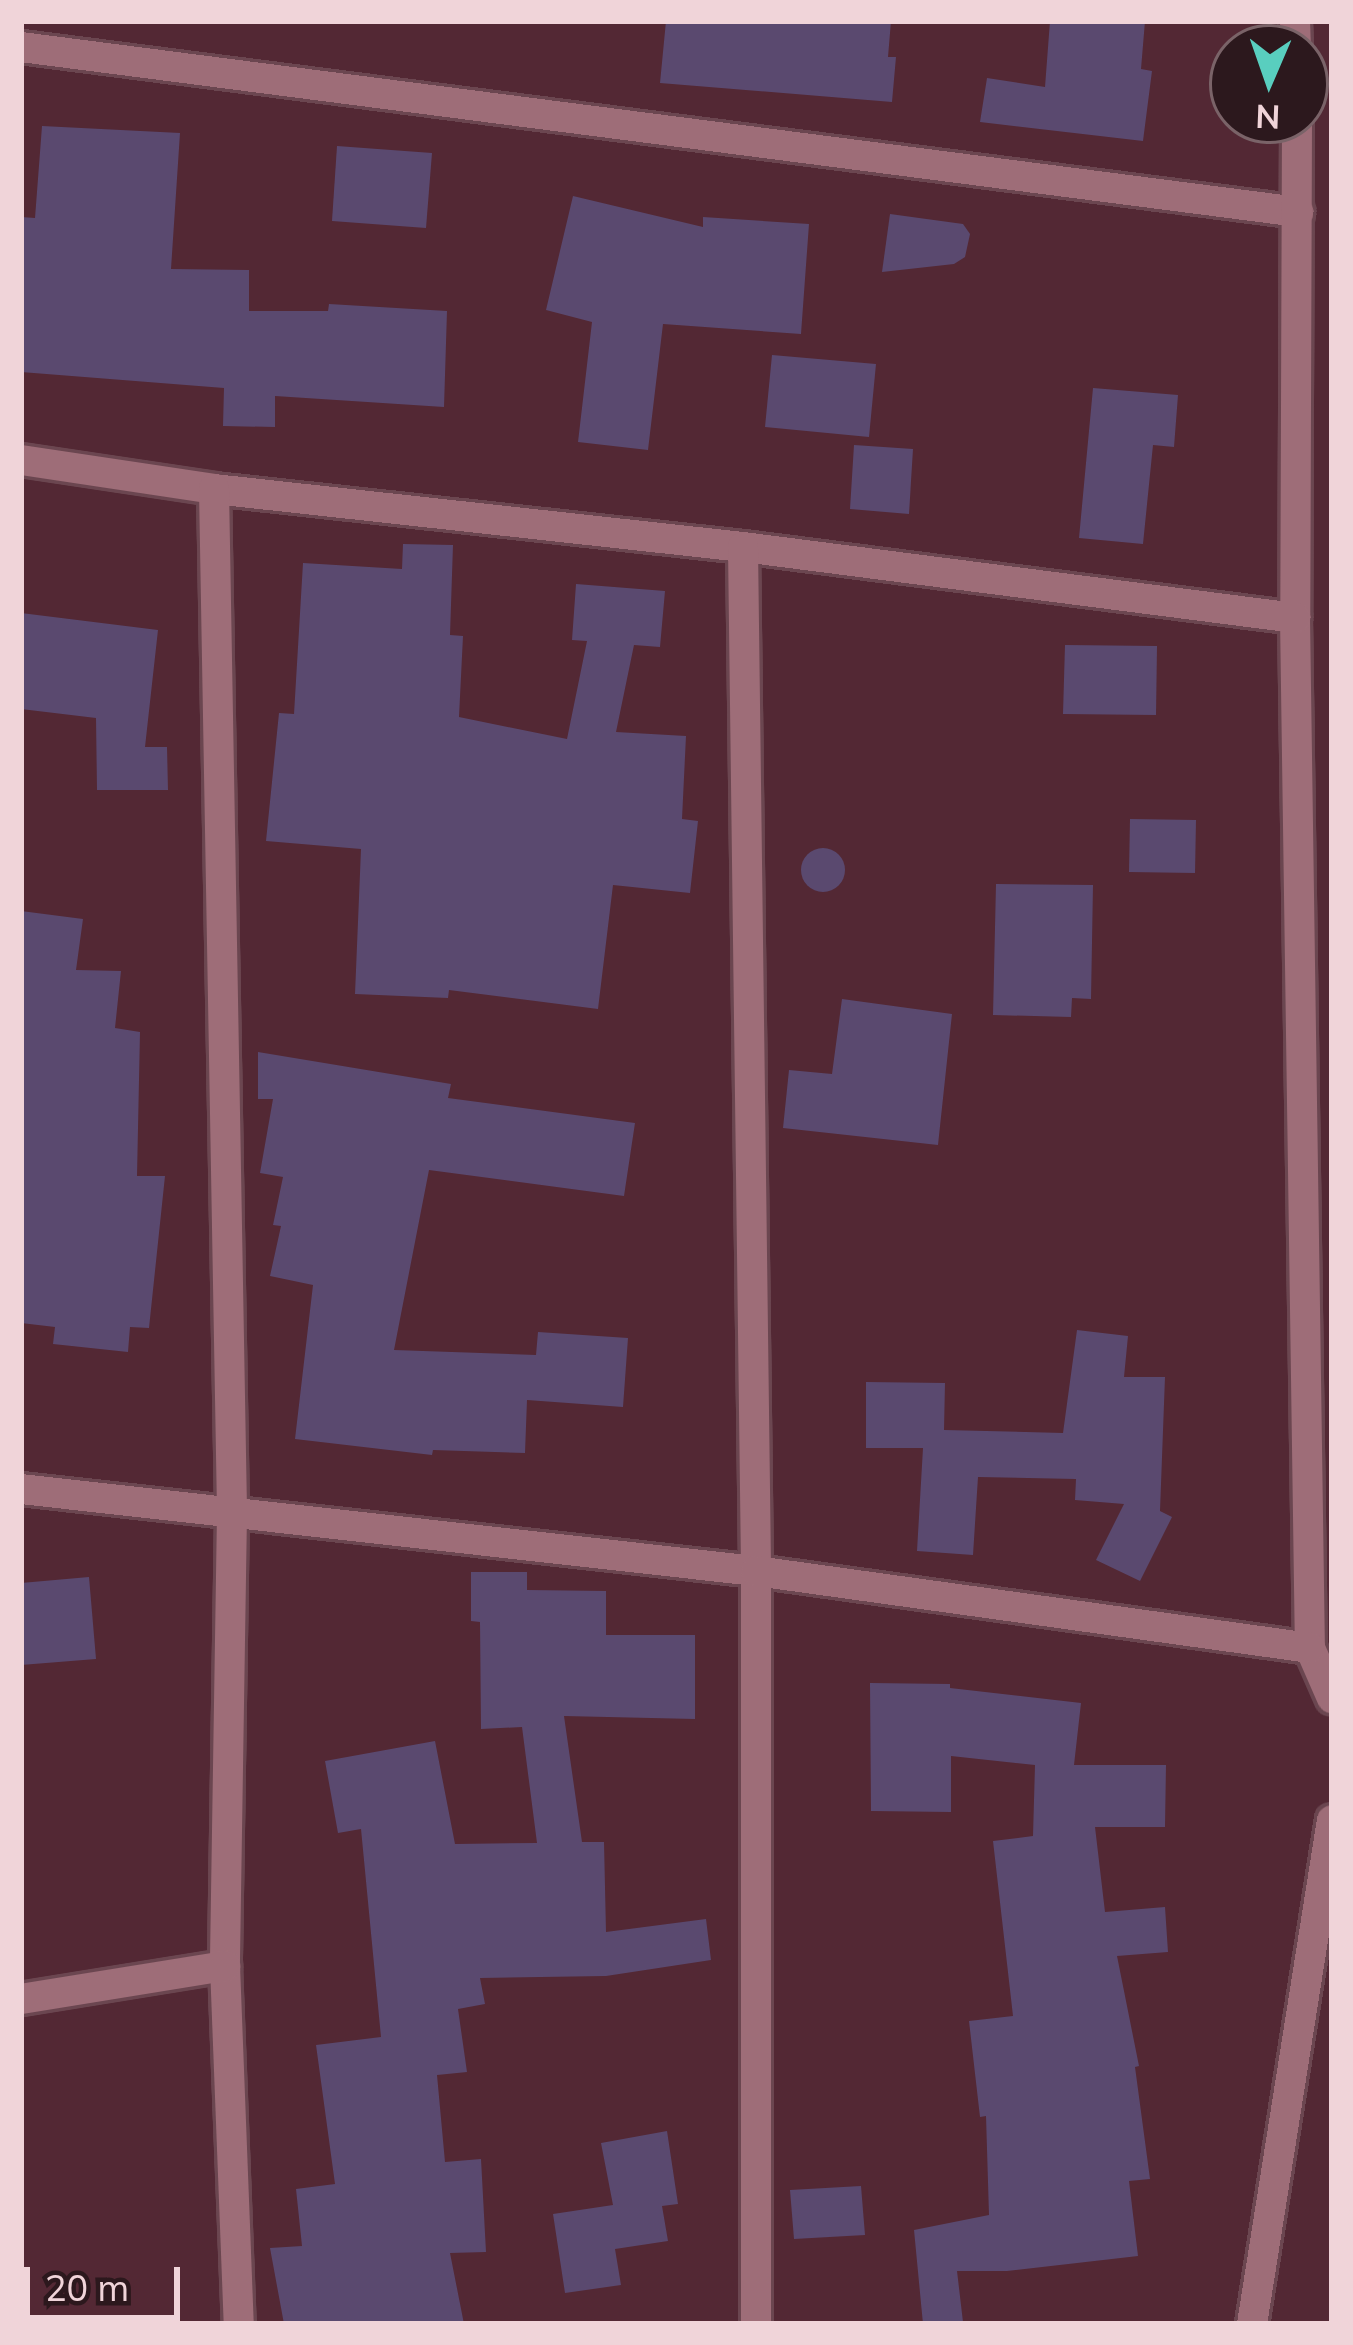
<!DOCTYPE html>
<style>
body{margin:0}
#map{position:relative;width:1353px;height:2345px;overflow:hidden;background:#532834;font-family:Mulish,sans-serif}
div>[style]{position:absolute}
.building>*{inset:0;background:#5a496f}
.round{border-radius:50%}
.roads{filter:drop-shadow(3px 0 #6b4650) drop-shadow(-3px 0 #6b4650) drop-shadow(0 3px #6b4650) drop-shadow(0 -3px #6b4650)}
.minor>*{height:30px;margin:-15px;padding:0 15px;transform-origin:15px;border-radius:15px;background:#9e6d78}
span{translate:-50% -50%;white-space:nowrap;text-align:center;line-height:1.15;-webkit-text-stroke:9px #2c181d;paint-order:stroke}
.frame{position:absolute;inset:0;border:24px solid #f0d4d9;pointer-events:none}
.north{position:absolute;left:1209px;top:24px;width:120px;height:120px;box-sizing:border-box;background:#2c181d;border:3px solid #7a6368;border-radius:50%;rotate:182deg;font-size:33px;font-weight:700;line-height:48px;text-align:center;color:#f0d4d9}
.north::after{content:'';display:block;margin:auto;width:42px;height:54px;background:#59cebf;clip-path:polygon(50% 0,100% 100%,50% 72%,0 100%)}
.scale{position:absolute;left:24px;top:2267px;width:156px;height:54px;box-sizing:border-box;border:6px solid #f0d4d9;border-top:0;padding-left:15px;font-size:36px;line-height:42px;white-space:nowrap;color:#f0d4d9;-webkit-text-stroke:9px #2c181d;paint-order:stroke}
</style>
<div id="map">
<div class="building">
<i style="clip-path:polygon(666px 21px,891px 21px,888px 57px,896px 57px,892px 102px,660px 83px)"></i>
<i style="clip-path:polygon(1050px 21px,1145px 21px,1141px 69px,1152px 71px,1143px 141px,980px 122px,987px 78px,1045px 87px)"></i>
<i style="clip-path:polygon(42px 126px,180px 133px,171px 269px,249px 270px,249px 311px,328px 311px,329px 304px,447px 311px,444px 407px,275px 396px,275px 427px,223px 426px,224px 388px,21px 372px,21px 217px,35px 218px)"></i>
<i style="clip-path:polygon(337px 146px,432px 153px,426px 228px,332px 221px)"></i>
<i style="clip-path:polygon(573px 196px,703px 227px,703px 217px,809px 224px,801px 334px,663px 324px,648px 450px,578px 442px,592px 322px,546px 310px)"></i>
<i style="clip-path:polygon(890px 214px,963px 224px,970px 234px,965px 257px,954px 264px,882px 272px)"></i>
<i style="clip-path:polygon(772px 355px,876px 364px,869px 437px,765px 427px)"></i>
<i style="clip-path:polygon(1093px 388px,1178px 395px,1174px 447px,1153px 445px,1143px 544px,1079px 538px)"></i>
<i style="clip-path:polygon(854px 445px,913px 449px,909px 514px,850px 509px)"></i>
<i style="clip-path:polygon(403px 544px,453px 545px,450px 635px,463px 636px,459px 717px,567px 739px,587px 641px,572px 640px,576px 584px,665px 591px,660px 647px,634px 645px,616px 732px,686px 736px,682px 819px,698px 821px,690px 893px,613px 885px,598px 1009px,449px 990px,448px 998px,355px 994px,361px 849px,266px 841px,279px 713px,294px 714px,303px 563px,402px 569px)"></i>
<i style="clip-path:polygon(21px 613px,158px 630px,145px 747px,167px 747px,168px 790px,97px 790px,96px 718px,21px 709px)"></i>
<i style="clip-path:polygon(1065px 645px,1157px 646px,1156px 715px,1063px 714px)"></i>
<i style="clip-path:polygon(1130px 819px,1196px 820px,1195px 873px,1129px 872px)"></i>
<i class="round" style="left:801px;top:848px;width:44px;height:44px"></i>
<i style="clip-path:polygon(996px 884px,1093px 885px,1091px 999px,1072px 998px,1071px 1017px,993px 1015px)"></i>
<i style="clip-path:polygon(21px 911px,83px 919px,76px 970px,121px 971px,115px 1028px,140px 1032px,137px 1176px,165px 1176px,149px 1328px,130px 1327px,128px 1352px,53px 1344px,55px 1327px,21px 1323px)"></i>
<i style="clip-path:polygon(842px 999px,952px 1014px,938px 1145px,783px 1128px,789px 1070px,832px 1074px)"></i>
<i style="clip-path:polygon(258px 1052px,451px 1084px,448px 1098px,635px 1123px,624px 1196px,429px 1170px,394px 1350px,536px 1355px,538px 1332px,628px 1338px,623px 1407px,527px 1400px,525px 1453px,433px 1450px,432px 1455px,295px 1439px,313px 1285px,270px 1276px,281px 1226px,273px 1225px,283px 1177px,260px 1173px,273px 1099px,258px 1099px)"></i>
<i style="clip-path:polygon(1077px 1330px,1128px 1336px,1124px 1377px,1165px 1377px,1160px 1511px,1172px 1517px,1140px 1581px,1096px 1560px,1124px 1504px,1075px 1500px,1076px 1479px,978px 1477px,973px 1555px,917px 1551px,923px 1448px,866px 1448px,866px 1382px,945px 1383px,944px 1430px,1063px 1433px)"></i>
<i style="clip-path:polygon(471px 1572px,527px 1572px,527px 1590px,606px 1591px,606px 1635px,695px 1635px,695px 1719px,564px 1716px,582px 1842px,604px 1842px,606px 1932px,706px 1919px,711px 1960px,606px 1976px,480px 1978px,485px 2004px,458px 2009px,467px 2072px,437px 2075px,445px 2162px,481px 2159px,486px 2252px,450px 2253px,464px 2324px,284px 2324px,270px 2248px,302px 2246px,296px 2189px,335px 2184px,316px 2045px,381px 2037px,361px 1829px,338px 1833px,325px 1761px,435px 1741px,455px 1844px,537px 1843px,522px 1727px,481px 1729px,480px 1622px,471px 1621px)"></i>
<i style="clip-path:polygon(89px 1577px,96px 1659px,21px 1665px,21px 1583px)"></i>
<i style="clip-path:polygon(870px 1683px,950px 1684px,950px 1688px,1081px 1703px,1074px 1765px,1166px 1765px,1165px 1827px,1095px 1827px,1105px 1912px,1165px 1907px,1168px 1952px,1117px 1956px,1139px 2066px,1135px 2067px,1150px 2179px,1129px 2181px,1138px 2256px,1007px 2271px,957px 2271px,963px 2322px,923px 2324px,914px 2230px,989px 2215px,986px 2116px,980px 2117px,969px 2021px,1013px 2016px,993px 1841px,1033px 1836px,1035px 1765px,951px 1756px,951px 1812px,871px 1811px)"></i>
<i style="clip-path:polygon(667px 2131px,678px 2204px,662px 2206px,668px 2241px,615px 2249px,621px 2285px,565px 2293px,553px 2214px,613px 2205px,601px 2143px)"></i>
<i style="clip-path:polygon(861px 2186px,865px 2235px,794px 2239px,790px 2190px)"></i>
</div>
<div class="roads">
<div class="minor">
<i style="left:1295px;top:21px;width:27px;rotate:88deg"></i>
<i style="left:21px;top:47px;width:1288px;rotate:7.36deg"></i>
<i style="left:1297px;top:120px;width:498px;rotate:90.2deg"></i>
<i style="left:1295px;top:618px;width:1030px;rotate:89.17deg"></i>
<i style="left:1310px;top:1648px;width:55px;rotate:66.3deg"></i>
<i style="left:21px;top:460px;width:195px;rotate:8.5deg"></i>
<i style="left:214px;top:489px;width:532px;rotate:6.26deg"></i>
<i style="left:743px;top:547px;width:557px;rotate:7.33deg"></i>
<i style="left:214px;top:489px;width:1024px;rotate:88.99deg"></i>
<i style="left:232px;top:1513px;width:453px;rotate:90.9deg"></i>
<i style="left:225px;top:1966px;width:358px;rotate:87.8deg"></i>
<i style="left:743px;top:547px;width:1024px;rotate:89.27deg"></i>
<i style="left:756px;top:1571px;width:753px;rotate:90deg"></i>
<i style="left:21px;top:1489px;width:740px;rotate:6.37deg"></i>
<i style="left:756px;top:1571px;width:559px;rotate:7.91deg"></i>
<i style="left:21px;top:1999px;width:207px;rotate:-9.2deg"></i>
<i style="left:1252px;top:2324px;width:510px;rotate:-80.98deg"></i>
</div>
</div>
<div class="frame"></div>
<div class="north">N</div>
<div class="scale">20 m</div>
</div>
